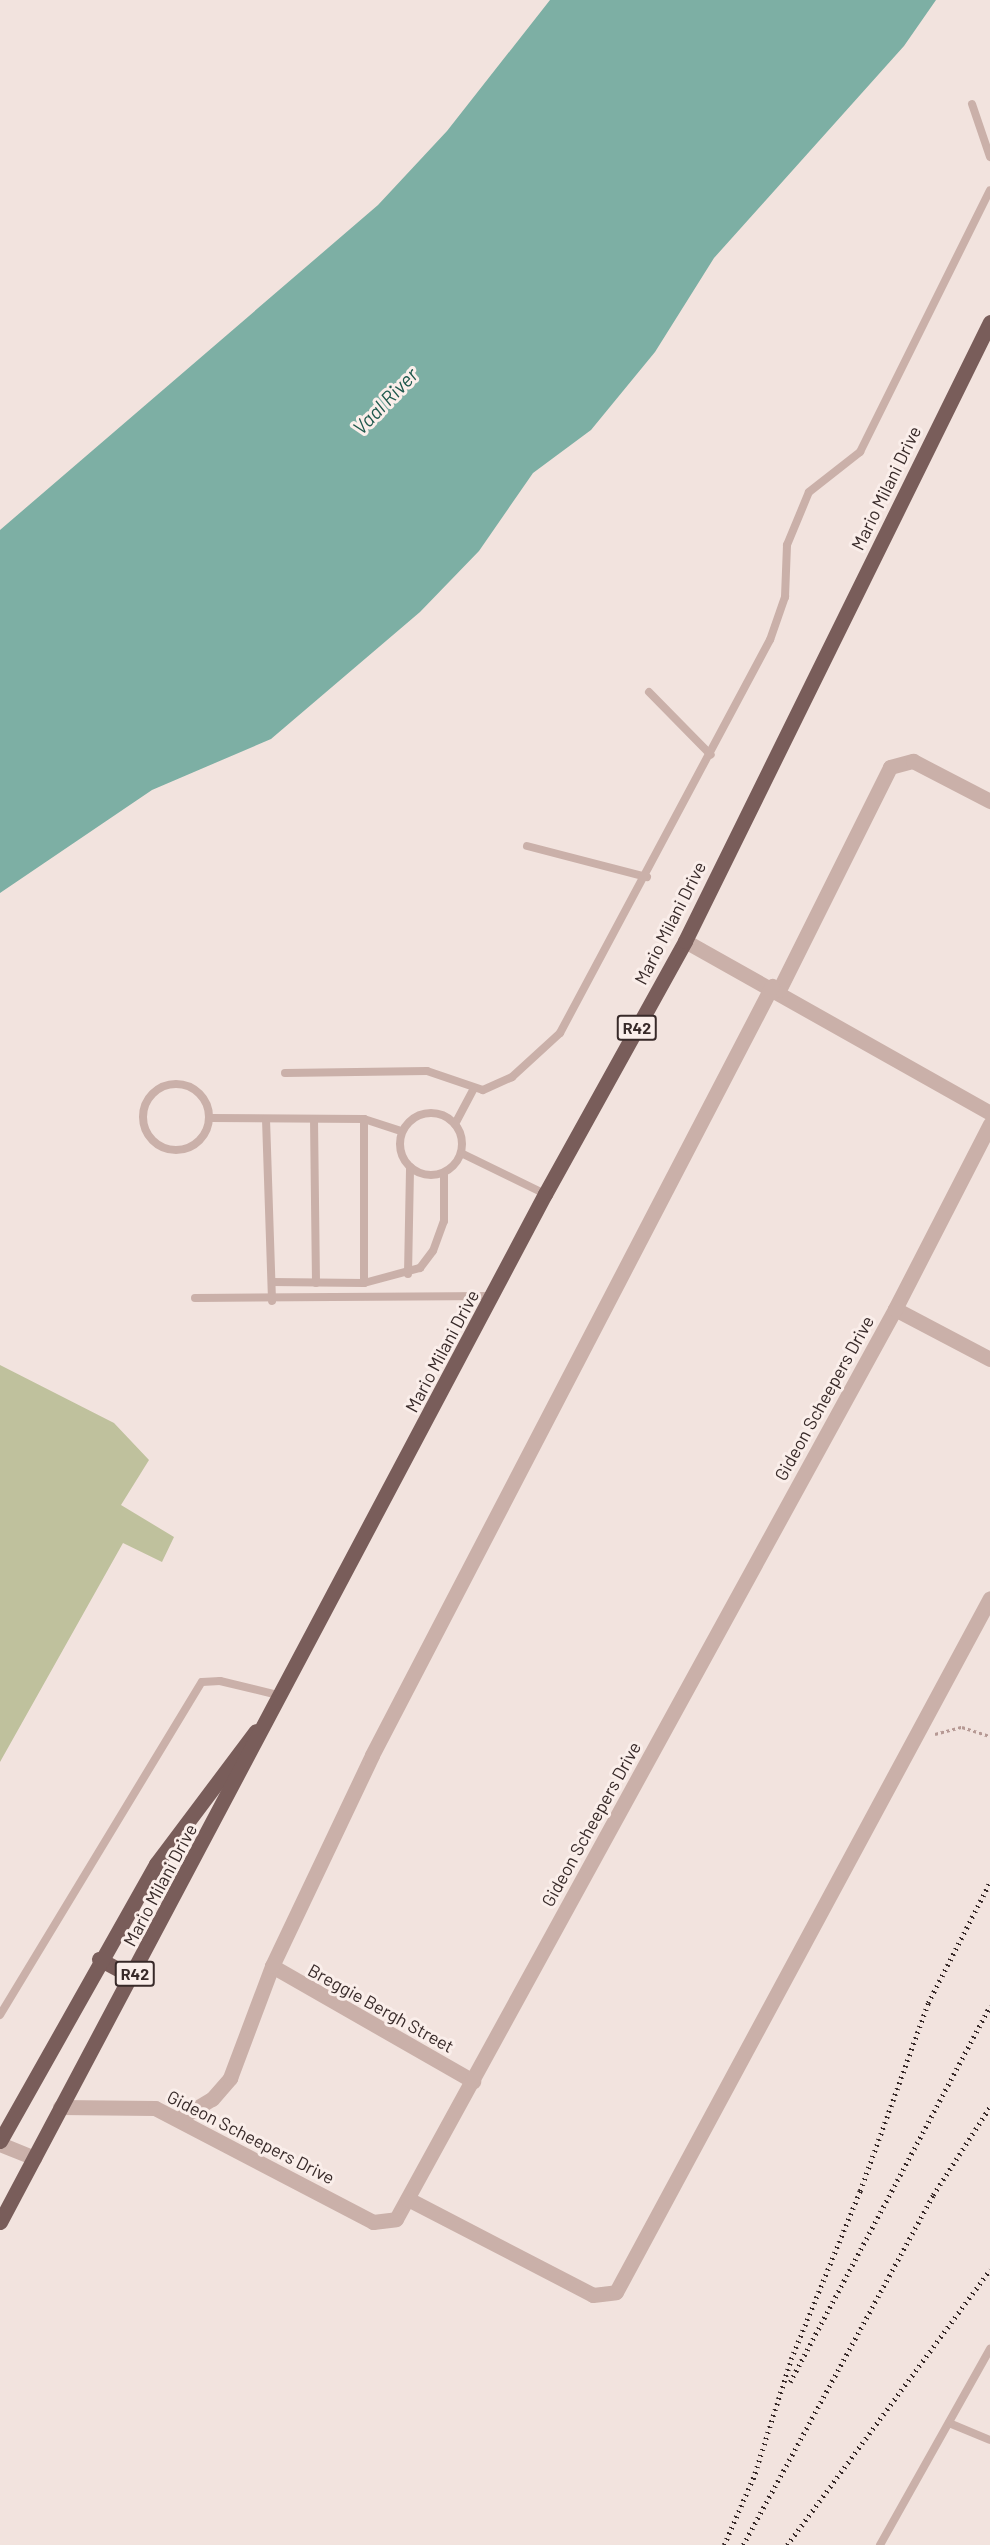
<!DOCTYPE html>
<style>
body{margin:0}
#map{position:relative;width:990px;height:2545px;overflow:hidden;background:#f2e3de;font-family:Barlow,sans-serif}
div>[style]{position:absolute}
.green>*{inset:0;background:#bfc19d}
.water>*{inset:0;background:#7dafa4}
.path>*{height:3px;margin-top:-1.5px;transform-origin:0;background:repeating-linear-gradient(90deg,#b69994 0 3px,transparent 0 6px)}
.lane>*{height:8px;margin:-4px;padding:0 4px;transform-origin:4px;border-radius:4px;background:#cab0a9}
.lane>.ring{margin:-4px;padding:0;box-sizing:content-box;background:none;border:8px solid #cab0a9;border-radius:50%}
.street>*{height:15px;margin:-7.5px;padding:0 7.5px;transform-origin:7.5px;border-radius:7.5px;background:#cab0a9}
.primary>*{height:15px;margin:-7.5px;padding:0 7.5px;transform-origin:7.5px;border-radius:7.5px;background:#795d5a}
.rail>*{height:4.5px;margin-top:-2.25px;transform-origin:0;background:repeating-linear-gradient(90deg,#382a29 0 1.5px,transparent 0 6px)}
span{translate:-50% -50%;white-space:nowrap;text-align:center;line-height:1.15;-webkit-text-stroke:6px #faeeea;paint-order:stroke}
.shield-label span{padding:2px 4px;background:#faeeea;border:2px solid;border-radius:4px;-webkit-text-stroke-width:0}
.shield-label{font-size:16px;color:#382a29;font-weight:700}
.street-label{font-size:18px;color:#382a29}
.water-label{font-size:20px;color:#1f594d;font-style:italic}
</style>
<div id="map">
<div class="green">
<i style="clip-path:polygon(0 1365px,114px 1423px,149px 1460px,121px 1505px,174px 1537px,162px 1562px,123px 1543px,0 1762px)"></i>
</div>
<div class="water">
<i style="clip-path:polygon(550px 0,936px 0,904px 46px,714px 258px,655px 352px,591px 430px,533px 473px,479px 551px,420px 612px,271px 739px,152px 790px,0 893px,0 530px,378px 205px,447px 131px)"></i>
</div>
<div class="path">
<i style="left:935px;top:1734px;width:28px;rotate:-15deg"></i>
<i style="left:962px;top:1727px;width:29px;rotate:18deg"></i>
</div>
<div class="lane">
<i style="left:972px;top:104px;width:56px;rotate:71.2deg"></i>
<i style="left:649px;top:692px;width:88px;rotate:45.5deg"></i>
<i style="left:527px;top:846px;width:124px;rotate:14.5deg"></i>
<i style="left:285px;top:1073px;width:142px;rotate:-0.8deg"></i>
<i style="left:427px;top:1071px;width:59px;rotate:18.7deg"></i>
<i style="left:483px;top:1090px;width:32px;rotate:-24deg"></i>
<i style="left:512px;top:1077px;width:65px;rotate:-42.5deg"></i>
<i style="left:560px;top:1033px;width:446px;rotate:-61.9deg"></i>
<i style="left:770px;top:640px;width:46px;rotate:-70.8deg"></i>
<i style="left:785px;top:597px;width:52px;rotate:-87.8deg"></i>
<i style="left:787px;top:545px;width:57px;rotate:-67.5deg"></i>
<i style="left:809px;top:492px;width:65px;rotate:-38.1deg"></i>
<i style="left:860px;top:452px;width:292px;rotate:-63.6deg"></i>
<i class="ring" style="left:143px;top:1084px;width:58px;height:58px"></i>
<i class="ring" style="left:400px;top:1113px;width:54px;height:54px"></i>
<i style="left:210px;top:1118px;width:154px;rotate:0.4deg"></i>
<i style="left:364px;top:1119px;width:40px;rotate:18deg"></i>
<i style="left:266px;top:1119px;width:182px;rotate:88.1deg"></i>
<i style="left:314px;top:1119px;width:164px;rotate:89.3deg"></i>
<i style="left:455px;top:1124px;width:40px;rotate:-62deg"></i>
<i style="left:461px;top:1153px;width:93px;rotate:26deg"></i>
<i style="left:408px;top:1274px;width:107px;rotate:-88.9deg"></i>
<i style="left:272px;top:1282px;width:92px;rotate:0.6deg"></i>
<i style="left:364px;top:1283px;width:58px;rotate:-15deg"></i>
<i style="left:420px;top:1268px;width:21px;rotate:-53deg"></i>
<i style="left:433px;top:1251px;width:32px;rotate:-70deg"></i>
<i style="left:444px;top:1221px;width:48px;rotate:-90deg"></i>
<i style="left:364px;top:1283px;width:164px;rotate:-90deg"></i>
<i style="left:195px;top:1298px;width:298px;rotate:-0.4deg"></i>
<i style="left:0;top:2015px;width:389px;rotate:-58.8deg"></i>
<i style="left:202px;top:1682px;width:18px;rotate:-3deg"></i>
<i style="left:220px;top:1681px;width:60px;rotate:13.6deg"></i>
<i style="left:949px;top:2423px;width:44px;rotate:22.5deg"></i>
<i style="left:880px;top:2545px;width:225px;rotate:-60.7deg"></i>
</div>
<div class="street">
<i style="left:685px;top:941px;width:350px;rotate:29.4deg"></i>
<i style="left:779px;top:990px;width:249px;rotate:-63.5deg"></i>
<i style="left:890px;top:767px;width:24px;rotate:-15deg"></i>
<i style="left:913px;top:761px;width:87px;rotate:27.5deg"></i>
<i style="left:895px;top:1309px;width:107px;rotate:27.8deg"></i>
<i style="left:272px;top:1966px;width:232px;rotate:29.8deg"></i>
<i style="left:60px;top:2107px;width:95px;rotate:0.6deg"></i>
<i style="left:155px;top:2108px;width:246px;rotate:27.6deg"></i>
<i style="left:373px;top:2222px;width:23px;rotate:-7deg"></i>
<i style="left:396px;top:2219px;width:1038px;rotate:-61.26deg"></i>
<i style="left:895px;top:1309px;width:208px;rotate:-62.8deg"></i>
<i style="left:180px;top:2118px;width:37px;rotate:-31deg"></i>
<i style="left:212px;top:2099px;width:28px;rotate:-49deg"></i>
<i style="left:230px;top:2078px;width:120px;rotate:-69.4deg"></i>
<i style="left:272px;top:1966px;width:233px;rotate:-64.6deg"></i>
<i style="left:372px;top:1755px;width:867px;rotate:-62.52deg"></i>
<i style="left:0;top:2144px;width:37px;rotate:22deg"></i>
<i style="left:408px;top:2199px;width:208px;rotate:27.4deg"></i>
<i style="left:593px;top:2295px;width:23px;rotate:-7deg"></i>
<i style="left:616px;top:2292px;width:788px;rotate:-61.68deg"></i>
</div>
<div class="primary">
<i style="left:99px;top:1959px;width:38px;rotate:28deg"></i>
<i style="left:0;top:2141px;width:318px;rotate:-60.6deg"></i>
<i style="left:156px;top:1864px;width:166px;rotate:-53.1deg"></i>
<i style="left:0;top:2222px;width:1164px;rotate:-62.07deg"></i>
<i style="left:545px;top:1194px;width:289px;rotate:-61deg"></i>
<i style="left:685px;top:941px;width:690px;rotate:-63.77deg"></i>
</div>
<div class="rail">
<i style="left:790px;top:2382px;width:426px;rotate:-62deg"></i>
<i style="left:753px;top:2479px;width:126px;rotate:-72.4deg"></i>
<i style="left:791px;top:2359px;width:182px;rotate:-67.7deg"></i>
<i style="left:860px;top:2191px;width:200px;rotate:-70.1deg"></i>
<i style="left:928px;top:2003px;width:136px;rotate:-62.9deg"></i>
<i style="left:724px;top:2545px;width:81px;rotate:-66.6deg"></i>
<i style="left:743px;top:2545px;width:398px;rotate:-61.5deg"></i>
<i style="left:933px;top:2195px;width:105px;rotate:-57.1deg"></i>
<i style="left:787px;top:2545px;width:342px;rotate:-53.6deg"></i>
</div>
<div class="shield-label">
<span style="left:637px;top:1028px">R42</span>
<span style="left:135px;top:1974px">R42</span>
</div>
<div class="street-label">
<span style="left:886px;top:488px;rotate:-64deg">Mario Milani Drive</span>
<span style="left:670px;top:923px;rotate:-63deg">Mario Milani Drive</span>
<span style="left:442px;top:1351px;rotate:-62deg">Mario Milani Drive</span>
<span style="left:824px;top:1398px;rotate:-61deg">Gideon Scheepers Drive</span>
<span style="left:591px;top:1824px;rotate:-61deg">Gideon Scheepers Drive</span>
<span style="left:160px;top:1885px;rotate:-62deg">Mario Milani Drive</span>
<span style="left:381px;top:2008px;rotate:29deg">Breggie Bergh Street</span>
<span style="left:251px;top:2137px;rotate:27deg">Gideon Scheepers Drive</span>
</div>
<div class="water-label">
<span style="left:385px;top:401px;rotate:-46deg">Vaal River</span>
</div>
</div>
